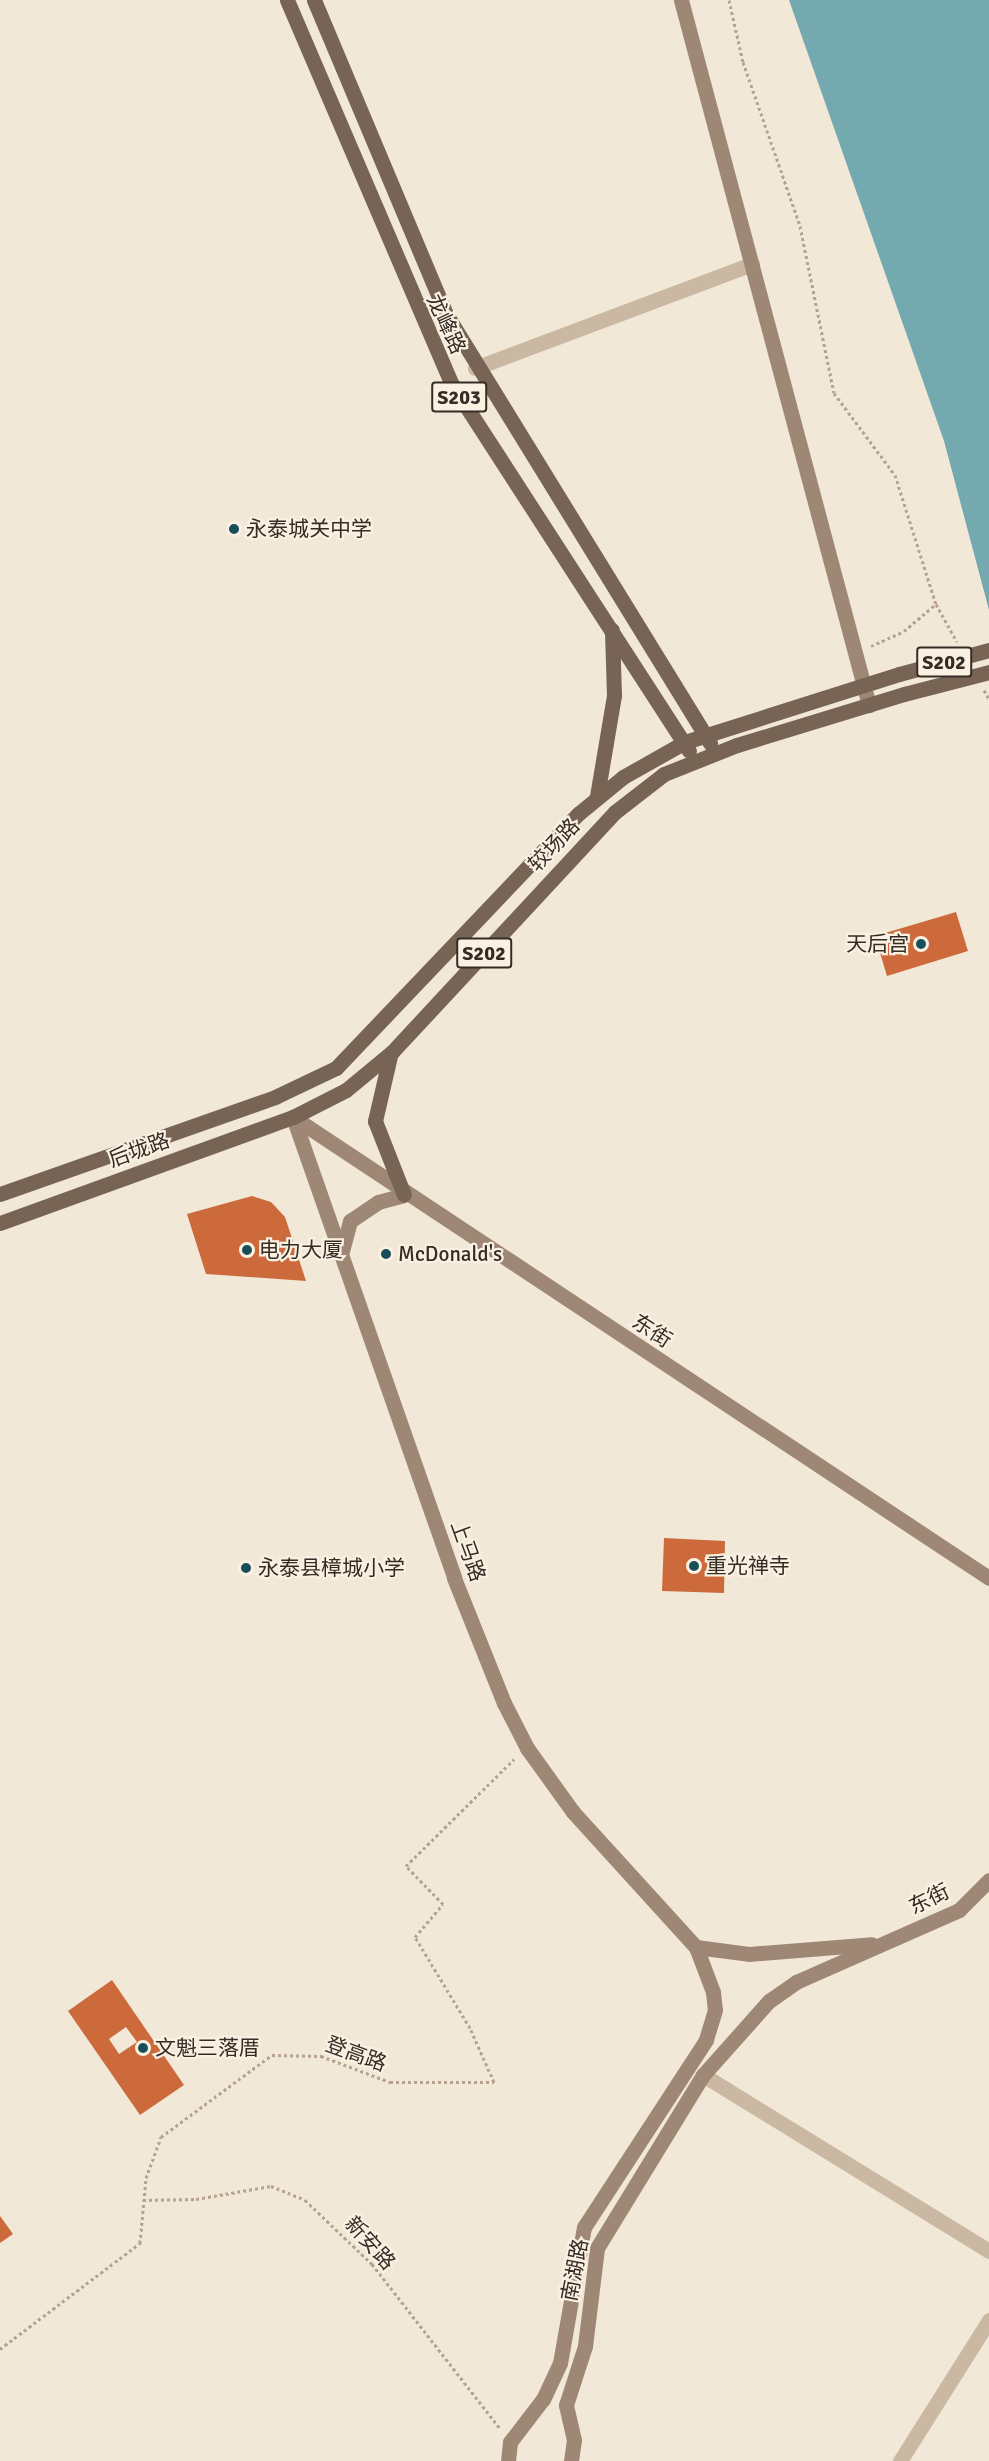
<!DOCTYPE html>
<meta charset="utf-8">
<style>
body{margin:0}
#map{position:relative;width:989px;height:2461px;overflow:hidden;background:#f2e8d7;font-family:Signika,"Noto Sans SC",sans-serif}
div>[style]{position:absolute}
.water>*{inset:0;background:#75a9b0}
.building>*{inset:0;background:#cc6a3b}
.path>*{height:3px;margin-top:-1.5px;transform-origin:0;background:repeating-linear-gradient(90deg,#b6a28d 0 3px,transparent 0 6px)}
.street>*{height:15px;margin:-7.5px;padding:0 7.5px;transform-origin:7.5px;border-radius:7.5px;background:#cab8a3}
.secondary>*{height:15px;margin:-7.5px;padding:0 7.5px;transform-origin:7.5px;border-radius:7.5px;background:#9e8774}
.primary>*{height:15px;margin:-7.5px;padding:0 7.5px;transform-origin:7.5px;border-radius:7.5px;background:#786455}
.primary-bridge>*{height:15px;margin:-7.5px;padding:0 7.5px;transform-origin:7.5px;border-radius:7.5px;background:#786455}
.dots>*{width:16px;height:16px;translate:-50% -50%;box-sizing:border-box;border:3px solid #faf1e3;border-radius:50%}
span{translate:-50% -50%;white-space:nowrap;text-align:center;line-height:1.15;-webkit-text-stroke:4.5px #faf1e3;paint-order:stroke}
.shield-label span{padding:2px 4px;background:#faf1e3;border:2px solid;border-radius:4px;-webkit-text-stroke-width:0}
.shield-label{font-size:20px;color:#352c25;font-weight:700}
.street-label{font-size:21px;color:#352c25}
.poi-label{font-size:21px;color:#352c25}
.left{translate:0 -50%;text-align:left}
.right{translate:-100% -50%;text-align:right}
</style>
<div id="map">
<div class="water">
<i style="clip-path:polygon(789px 0,989px 0,989px 610px,944px 441px)"></i>
</div>
<div class="building">
<i style="clip-path:polygon(956px 912px,968px 951px,887px 976px,875px 936px)"></i>
<i style="clip-path:polygon(252px 1196px,271px 1202px,285px 1217px,306px 1281px,206px 1274px,187px 1214px)"></i>
<i style="clip-path:polygon(664px 1538px,725px 1541px,724px 1593px,662px 1591px)"></i>
<i style="clip-path:polygon(evenodd,112px 1980px,184px 2085px,140px 2115px,68px 2011px,112px 1980px,126px 2027px,137px 2042px,119px 2054px,109px 2039px,126px 2027px)"></i>
<i style="clip-path:polygon(0 2216px,13px 2234px,0 2243px)"></i>
</div>
<div class="path">
<i style="left:729px;top:0;width:64px;rotate:77.3deg"></i>
<i style="left:743px;top:62px;width:174px;rotate:70.8deg"></i>
<i style="left:800px;top:226px;width:170px;rotate:78.5deg"></i>
<i style="left:834px;top:393px;width:102px;rotate:53.4deg"></i>
<i style="left:895px;top:475px;width:135px;rotate:72.4deg"></i>
<i style="left:871px;top:646px;width:36px;rotate:-24deg"></i>
<i style="left:904px;top:631px;width:42px;rotate:-40.2deg"></i>
<i style="left:936px;top:604px;width:43px;rotate:61.1deg"></i>
<i style="left:984px;top:690px;width:10px;rotate:61deg"></i>
<i style="left:143px;top:2200px;width:53px;rotate:-1.1deg"></i>
<i style="left:196px;top:2199px;width:76px;rotate:-9.8deg"></i>
<i style="left:271px;top:2186px;width:37px;rotate:22deg"></i>
<i style="left:305px;top:2200px;width:93px;rotate:43.7deg"></i>
<i style="left:372px;top:2264px;width:210px;rotate:52.1deg"></i>
<i style="left:0;top:2349px;width:176px;rotate:-37.1deg"></i>
<i style="left:140px;top:2243px;width:65px;rotate:-84.7deg"></i>
<i style="left:146px;top:2178px;width:44px;rotate:-69.9deg"></i>
<i style="left:161px;top:2137px;width:138px;rotate:-36.5deg"></i>
<i style="left:272px;top:2055px;width:49px;rotate:1.2deg"></i>
<i style="left:321px;top:2056px;width:74px;rotate:20.6deg"></i>
<i style="left:390px;top:2082px;width:104px"></i>
<i style="left:494px;top:2082px;width:59px;rotate:-114deg"></i>
<i style="left:470px;top:2028px;width:106px;rotate:-121.1deg"></i>
<i style="left:415px;top:1937px;width:43px;rotate:-49.7deg"></i>
<i style="left:443px;top:1904px;width:53px;rotate:-134.2deg"></i>
<i style="left:406px;top:1866px;width:152px;rotate:-44.7deg"></i>
</div>
<div class="street">
<i style="left:475px;top:368px;width:296px;rotate:-20.6deg"></i>
<i style="left:703px;top:2075px;width:336px;rotate:31.6deg"></i>
<i style="left:900px;top:2461px;width:167px;rotate:-57.7deg"></i>
</div>
<div class="secondary">
<i style="left:681px;top:0;width:730px;rotate:75.07deg"></i>
<i style="left:293px;top:1117px;width:488px;rotate:70.7deg"></i>
<i style="left:454px;top:1578px;width:135px;rotate:68.2deg"></i>
<i style="left:504px;top:1703px;width:51px;rotate:62.9deg"></i>
<i style="left:527px;top:1748px;width:79px;rotate:54.3deg"></i>
<i style="left:573px;top:1812px;width:183px;rotate:47.7deg"></i>
<i style="left:696px;top:1947px;width:48px;rotate:69.3deg"></i>
<i style="left:713px;top:1992px;width:18px;rotate:84deg"></i>
<i style="left:715px;top:2010px;width:31px;rotate:107deg"></i>
<i style="left:706px;top:2040px;width:223px;rotate:123.1deg"></i>
<i style="left:584px;top:2227px;width:138px;rotate:100deg"></i>
<i style="left:560px;top:2363px;width:40px;rotate:115deg"></i>
<i style="left:543px;top:2399px;width:54px;rotate:127.5deg"></i>
<i style="left:510px;top:2442px;width:19px;rotate:96deg"></i>
<i style="left:293px;top:1117px;width:835px;rotate:33.52deg"></i>
<i style="left:342px;top:1251px;width:31px;rotate:-75deg"></i>
<i style="left:350px;top:1221px;width:34px;rotate:-34deg"></i>
<i style="left:378px;top:1202px;width:27px;rotate:-15deg"></i>
<i style="left:696px;top:1947px;width:53px;rotate:7.5deg"></i>
<i style="left:749px;top:1954px;width:123px;rotate:-4.6deg"></i>
<i style="left:571px;top:2461px;width:21px;rotate:-82deg"></i>
<i style="left:574px;top:2440px;width:36px;rotate:-103deg"></i>
<i style="left:566px;top:2405px;width:62px;rotate:-72.1deg"></i>
<i style="left:585px;top:2346px;width:99px;rotate:-83deg"></i>
<i style="left:597px;top:2248px;width:203px;rotate:-58.5deg"></i>
<i style="left:703px;top:2075px;width:99px;rotate:-48.3deg"></i>
<i style="left:769px;top:2001px;width:33px;rotate:-35deg"></i>
<i style="left:796px;top:1982px;width:178px;rotate:-23.8deg"></i>
<i style="left:959px;top:1910px;width:42px;rotate:-45deg"></i>
</div>
<div class="primary">
<i style="left:287px;top:0;width:417px;rotate:66.8deg"></i>
<i style="left:451px;top:383px;width:438px;rotate:57.1deg"></i>
<i style="left:314px;top:0;width:341px;rotate:67.2deg"></i>
<i style="left:446px;top:314px;width:504px;rotate:58.39deg"></i>
<i style="left:597px;top:796px;width:102px;rotate:-80.4deg"></i>
<i style="left:614px;top:695px;width:65px;rotate:-91.8deg"></i>
<i style="left:390px;top:1056px;width:67px;rotate:103deg"></i>
<i style="left:375px;top:1121px;width:79px;rotate:68.6deg"></i>
<i style="left:0;top:1194px;width:292px;rotate:-19.4deg"></i>
<i style="left:275px;top:1097px;width:68px;rotate:-25.4deg"></i>
<i style="left:336px;top:1068px;width:351px;rotate:-46.4deg"></i>
<i style="left:578px;top:814px;width:58px;rotate:-39.4deg"></i>
<i style="left:623px;top:777px;width:71px;rotate:-29.4deg"></i>
<i style="left:685px;top:742px;width:225px;rotate:-17.6deg"></i>
<i style="left:0;top:1223px;width:312px;rotate:-19.9deg"></i>
<i style="left:293px;top:1117px;width:59px;rotate:-27deg"></i>
<i style="left:346px;top:1090px;width:60px;rotate:-39.6deg"></i>
<i style="left:392px;top:1052px;width:328px;rotate:-47.1deg"></i>
<i style="left:615px;top:812px;width:62px;rotate:-37.8deg"></i>
<i style="left:664px;top:774px;width:79px;rotate:-21.7deg"></i>
<i style="left:737px;top:745px;width:175px;rotate:-17deg"></i>
</div>
<div class="primary-bridge">
<i style="left:899px;top:674px;width:93px;rotate:-14.9deg"></i>
<i style="left:904px;top:694px;width:88px;rotate:-14.5deg"></i>
</div>
<div class="dots">
<i style="left:234px;top:529px;background:#194f58"></i>
<i style="left:921px;top:944px;background:#194f58"></i>
<i style="left:247px;top:1250px;background:#194f58"></i>
<i style="left:386px;top:1254px;background:#194f58"></i>
<i style="left:694px;top:1566px;background:#194f58"></i>
<i style="left:246px;top:1568px;background:#194f58"></i>
<i style="left:143px;top:2048px;background:#194f58"></i>
</div>
<div class="shield-label">
<span style="left:459px;top:397px">S203</span>
<span style="left:944px;top:662px">S202</span>
<span style="left:484px;top:953px">S202</span>
</div>
<div class="street-label">
<span style="left:446px;top:324px;rotate:65deg">龙峰路</span>
<span style="left:554px;top:845px;rotate:-47deg">较场路</span>
<span style="left:139px;top:1150px;rotate:-20deg">后垅路</span>
<span style="left:652px;top:1331px;rotate:33deg">东街</span>
<span style="left:468px;top:1551px;rotate:70deg">上马路</span>
<span style="left:929px;top:1899px;rotate:-26deg">东街</span>
<span style="left:356px;top:2054px;rotate:20deg">登高路</span>
<span style="left:370px;top:2243px;rotate:48deg">新安路</span>
<span style="left:575px;top:2270px;rotate:-79deg">南湖路</span>
</div>
<div class="poi-label">
<span class="left" style="left:246px;top:529px">永泰城关中学</span>
<span class="right" style="left:909px;top:944px">天后宫</span>
<span class="left" style="left:259px;top:1250px">电力大厦</span>
<span class="left" style="left:398px;top:1254px">McDonald's</span>
<span class="left" style="left:706px;top:1566px">重光禅寺</span>
<span class="left" style="left:258px;top:1568px">永泰县樟城小学</span>
<span class="left" style="left:155px;top:2048px">文魁三落厝</span>
</div>
</div>
